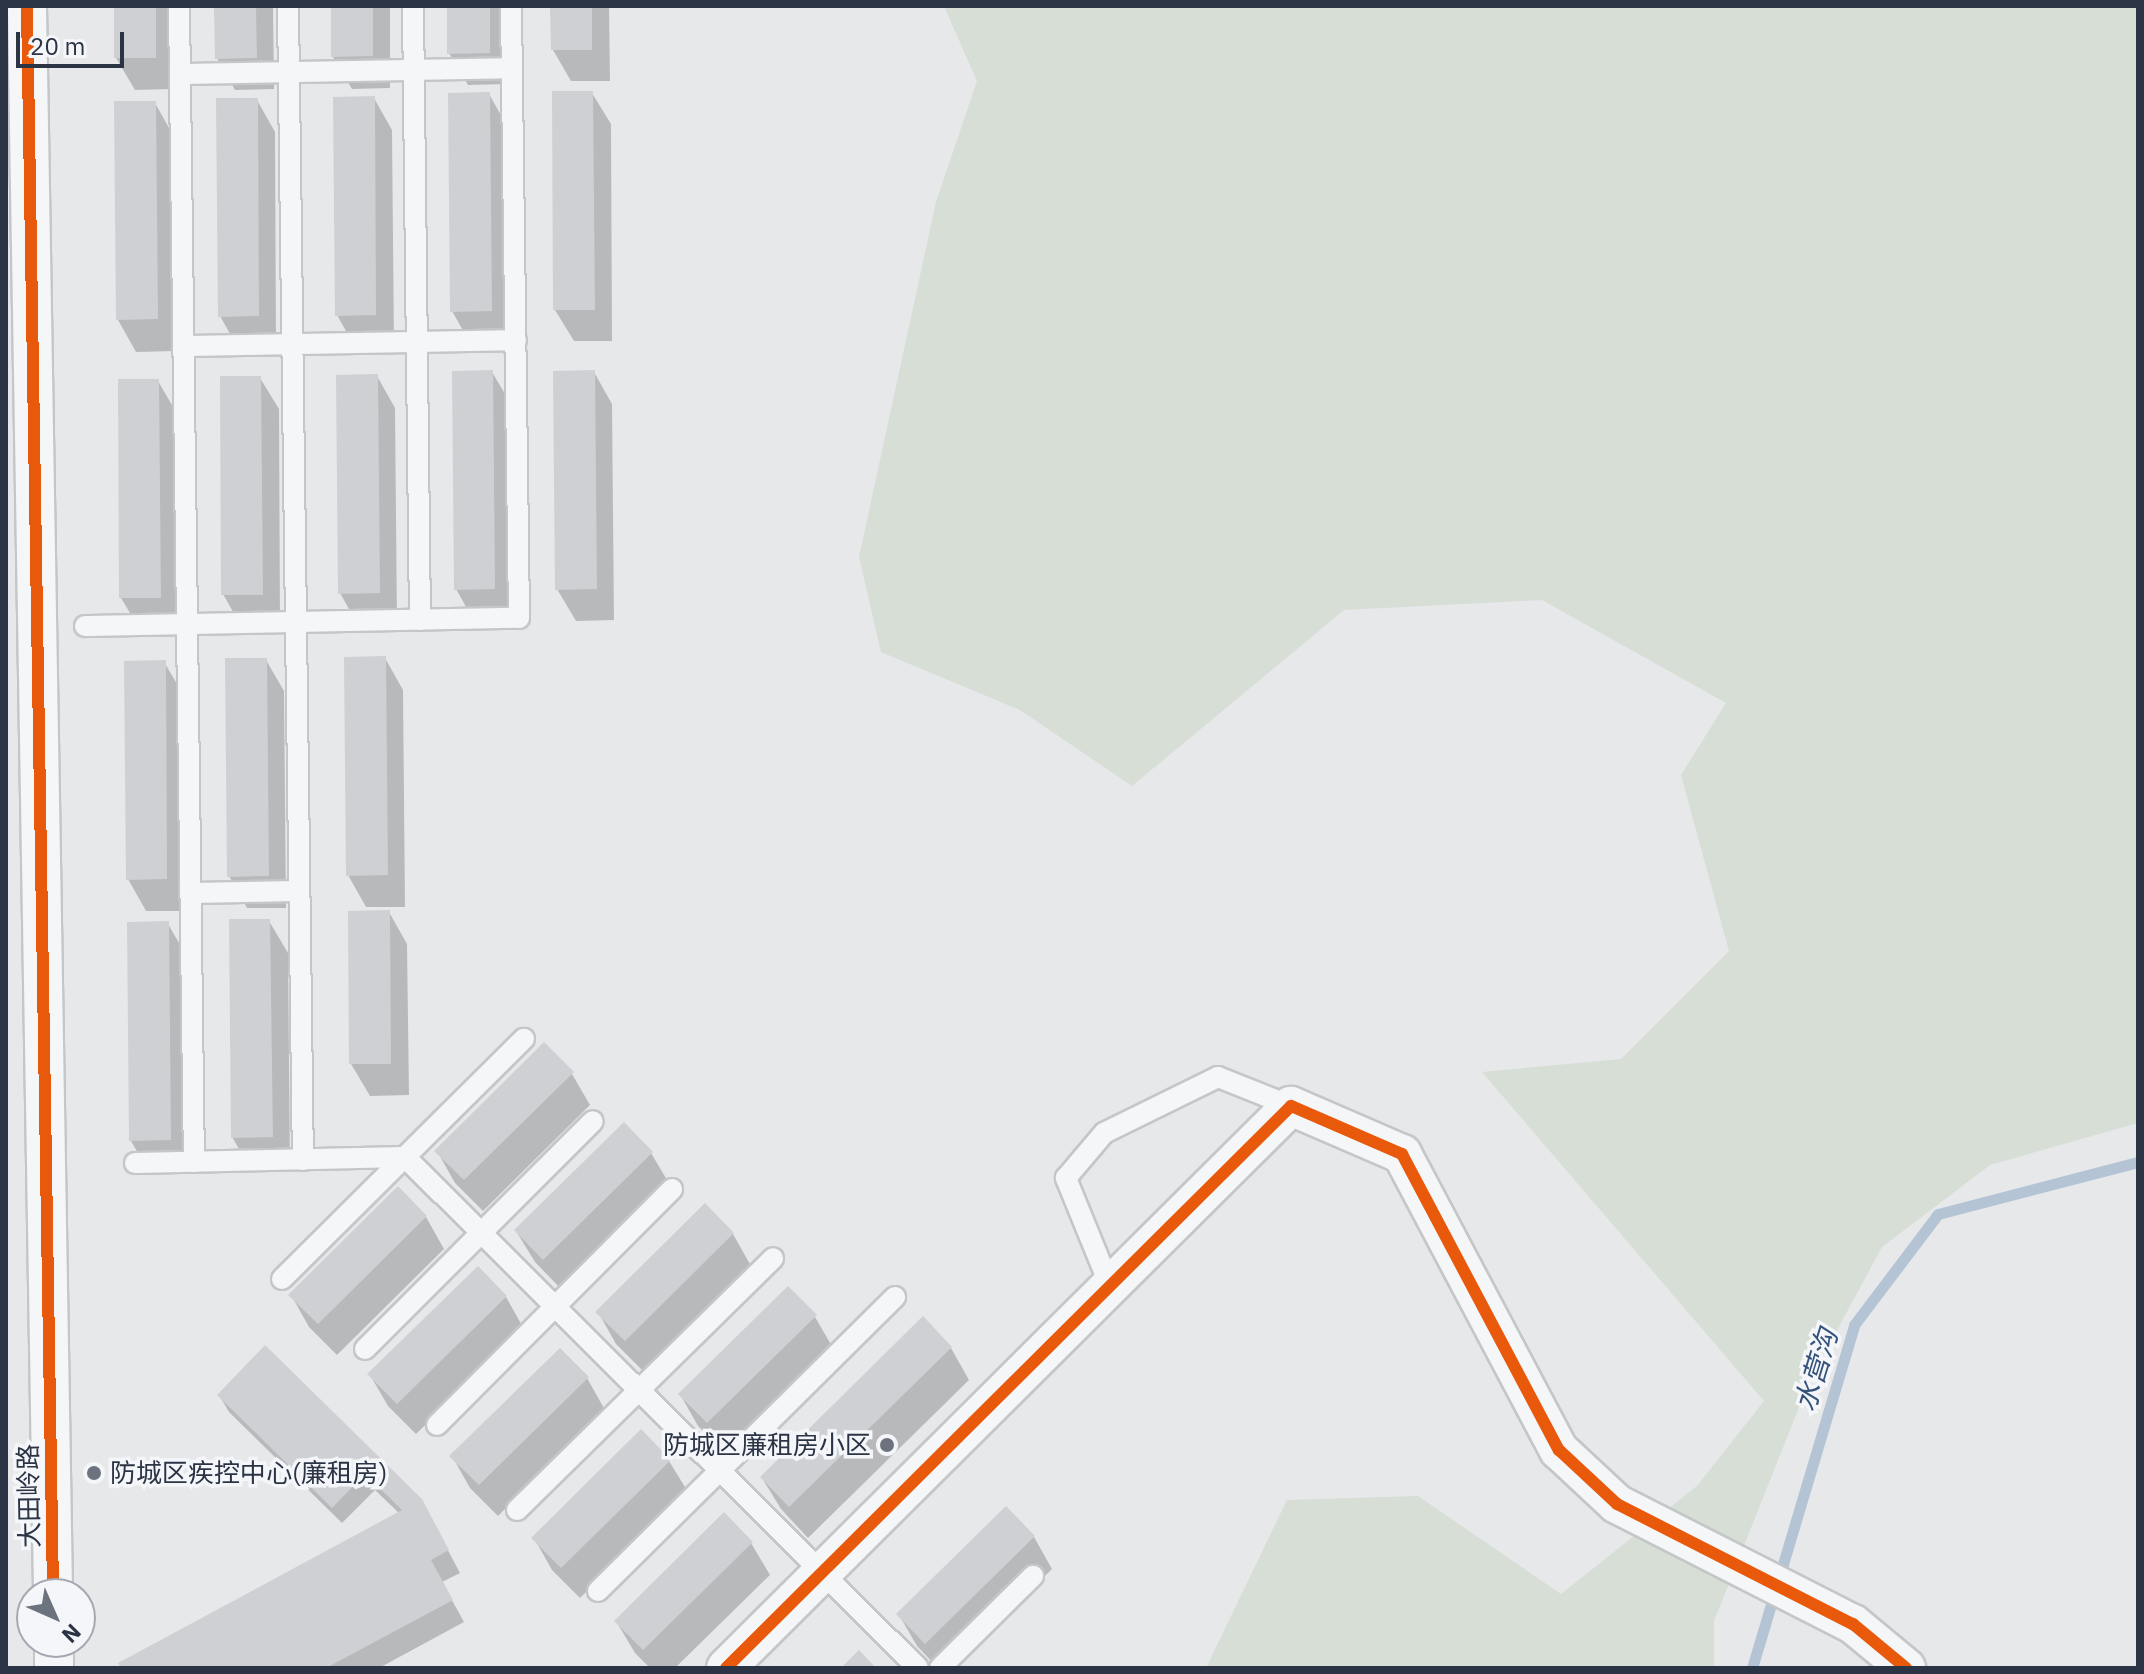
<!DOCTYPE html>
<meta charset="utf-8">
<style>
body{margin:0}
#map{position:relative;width:2144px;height:1674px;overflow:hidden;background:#e6e8ea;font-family:"IBM Plex Sans","Noto Sans SC",sans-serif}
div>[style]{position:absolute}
.green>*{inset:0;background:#d6ded6}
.shadow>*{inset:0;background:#0003}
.stream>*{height:11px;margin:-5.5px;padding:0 5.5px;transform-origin:5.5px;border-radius:5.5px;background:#b4c4d5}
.building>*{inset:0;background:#ced0d3}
.roads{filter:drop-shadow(2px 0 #c4c6c8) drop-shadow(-2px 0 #c4c6c8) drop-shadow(0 2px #c4c6c8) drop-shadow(0 -2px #c4c6c8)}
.service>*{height:20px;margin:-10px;padding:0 10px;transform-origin:10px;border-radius:10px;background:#f5f6f7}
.minor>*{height:38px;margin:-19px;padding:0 19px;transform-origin:19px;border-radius:19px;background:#f5f6f7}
.cycleway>*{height:12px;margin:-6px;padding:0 6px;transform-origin:6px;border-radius:6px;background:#e8590c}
.dots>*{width:22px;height:22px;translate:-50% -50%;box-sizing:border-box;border:4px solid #f4f6f9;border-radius:50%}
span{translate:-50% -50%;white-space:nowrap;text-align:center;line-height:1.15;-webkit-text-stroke:7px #f4f6f9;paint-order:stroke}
.poi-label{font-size:26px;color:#2b3445}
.right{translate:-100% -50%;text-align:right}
.left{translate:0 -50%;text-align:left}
.street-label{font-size:26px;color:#2b3445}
.water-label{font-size:28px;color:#34527a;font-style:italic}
.frame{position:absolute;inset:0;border:8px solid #2b3445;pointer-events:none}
.north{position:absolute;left:16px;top:1578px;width:80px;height:80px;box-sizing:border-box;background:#f4f6f9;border:2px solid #a4a8b1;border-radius:50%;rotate:135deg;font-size:22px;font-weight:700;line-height:32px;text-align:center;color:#2b3445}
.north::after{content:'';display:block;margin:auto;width:28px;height:36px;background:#6c737f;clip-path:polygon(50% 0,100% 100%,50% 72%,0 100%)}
.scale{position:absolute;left:16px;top:32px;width:108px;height:36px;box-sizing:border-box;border:4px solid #2b3445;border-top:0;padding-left:10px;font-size:24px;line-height:28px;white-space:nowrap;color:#2b3445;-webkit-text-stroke:6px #f4f6f9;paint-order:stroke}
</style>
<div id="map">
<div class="green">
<i style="clip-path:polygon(944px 6px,2138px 6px,2138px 1123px,1990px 1165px,1882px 1247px,1809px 1382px,1714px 1621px,1714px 1668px,1206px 1668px,1287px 1500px,1418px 1496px,1561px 1594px,1697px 1486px,1764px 1401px,1482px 1072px,1621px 1059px,1729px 951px,1681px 775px,1726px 703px,1542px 600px,1344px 610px,1132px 786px,1020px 710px,881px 652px,859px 557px,936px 202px,977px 81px)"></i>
</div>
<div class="shadow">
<i style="clip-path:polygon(116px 6px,173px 6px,173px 89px,135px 90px,116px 58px)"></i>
<i style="clip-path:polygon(216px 6px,273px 6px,274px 89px,235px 90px,217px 58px)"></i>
<i style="clip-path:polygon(333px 6px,390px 6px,390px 88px,352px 89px,333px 57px)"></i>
<i style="clip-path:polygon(449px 6px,506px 6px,507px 84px,468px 85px,449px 53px)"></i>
<i style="clip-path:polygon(552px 6px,609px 6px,610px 81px,571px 81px,553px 50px)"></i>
<i style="clip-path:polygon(592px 93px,611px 124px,612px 341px,574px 341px,555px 310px)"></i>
<i style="clip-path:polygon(489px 94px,507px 126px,509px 343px,470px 343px,452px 311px)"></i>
<i style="clip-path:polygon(374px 98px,392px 130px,394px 346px,355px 347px,337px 315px)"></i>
<i style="clip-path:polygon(257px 100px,275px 132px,276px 348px,238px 348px,220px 316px)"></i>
<i style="clip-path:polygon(155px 103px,173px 135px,175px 351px,136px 352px,118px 320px)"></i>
<i style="clip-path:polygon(492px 372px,511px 404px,512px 620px,474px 621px,456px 589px)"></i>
<i style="clip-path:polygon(594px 372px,612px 404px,614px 620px,576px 621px,557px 589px)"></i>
<i style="clip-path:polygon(377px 376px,395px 408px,397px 624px,358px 625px,340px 593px)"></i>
<i style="clip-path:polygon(260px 378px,279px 409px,280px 626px,241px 626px,223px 594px)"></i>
<i style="clip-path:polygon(158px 381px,176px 412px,178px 629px,140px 630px,121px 598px)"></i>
<i style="clip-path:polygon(385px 658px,403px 690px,405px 907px,366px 907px,348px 875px)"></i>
<i style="clip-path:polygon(266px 660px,284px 691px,286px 908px,247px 908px,229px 876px)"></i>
<i style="clip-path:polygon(164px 662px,183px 694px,185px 911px,146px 911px,128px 879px)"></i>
<i style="clip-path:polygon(389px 912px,407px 944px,409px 1095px,370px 1096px,351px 1064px)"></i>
<i style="clip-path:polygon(269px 921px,288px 953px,290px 1169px,251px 1169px,232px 1137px)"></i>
<i style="clip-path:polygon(168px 924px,186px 955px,188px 1172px,149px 1172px,131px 1141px)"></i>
<i style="clip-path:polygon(572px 1074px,590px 1105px,483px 1211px,455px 1183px,437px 1151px)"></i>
<i style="clip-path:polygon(651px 1153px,670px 1185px,562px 1290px,535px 1262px,516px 1231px)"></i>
<i style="clip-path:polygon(398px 1189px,426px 1217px,444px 1249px,337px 1355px,309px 1327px,291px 1295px)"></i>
<i style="clip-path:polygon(705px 1206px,733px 1234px,751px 1266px,644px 1372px,616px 1344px,598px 1312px)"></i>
<i style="clip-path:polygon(506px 1297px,524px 1329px,416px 1434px,388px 1406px,370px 1375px)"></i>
<i style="clip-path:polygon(815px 1317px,833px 1348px,726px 1454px,698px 1426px,680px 1394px)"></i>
<i style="clip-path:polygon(265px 1348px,434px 1524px,460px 1573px,442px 1582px,464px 1622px,379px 1668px,123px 1668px,400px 1514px,375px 1490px,342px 1523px,229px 1412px,219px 1395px)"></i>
<i style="clip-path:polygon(951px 1348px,969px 1380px,808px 1538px,781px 1509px,762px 1478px)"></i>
<i style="clip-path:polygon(587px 1378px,605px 1410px,498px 1516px,470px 1488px,452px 1456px)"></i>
<i style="clip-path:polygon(669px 1461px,688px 1492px,580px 1598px,552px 1570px,534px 1538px)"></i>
<i style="clip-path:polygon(1034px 1537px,1052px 1569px,951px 1668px,938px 1668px,917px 1646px,899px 1615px)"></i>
<i style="clip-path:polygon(751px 1543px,770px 1575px,675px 1668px,650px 1668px,635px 1653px,616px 1621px)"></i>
</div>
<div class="stream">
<i style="left:1752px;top:1668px;width:358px;rotate:-73.4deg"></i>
<i style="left:1854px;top:1325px;width:139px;rotate:-52.9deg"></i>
<i style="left:1938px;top:1214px;width:207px;rotate:-14.6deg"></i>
</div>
<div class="building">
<i style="clip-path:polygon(114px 6px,156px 6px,156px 58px,114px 58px)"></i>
<i style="clip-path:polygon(214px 6px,256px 6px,257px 58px,215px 59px)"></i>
<i style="clip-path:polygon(331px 6px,373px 6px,373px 56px,331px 57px)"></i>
<i style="clip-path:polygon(447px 6px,490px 6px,490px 53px,447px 54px)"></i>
<i style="clip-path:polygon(550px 6px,592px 6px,592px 50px,551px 50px)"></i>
<i style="clip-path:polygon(552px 91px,593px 91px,595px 310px,553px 310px)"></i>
<i style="clip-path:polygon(490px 92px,492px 311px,450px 312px,448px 93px)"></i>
<i style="clip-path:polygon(375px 96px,376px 315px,335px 316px,333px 97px)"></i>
<i style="clip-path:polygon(216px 98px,258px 98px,259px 316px,218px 317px)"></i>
<i style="clip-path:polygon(114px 101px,156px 101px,158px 319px,116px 320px)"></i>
<i style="clip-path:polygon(493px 370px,495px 589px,454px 590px,452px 371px)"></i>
<i style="clip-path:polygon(595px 370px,597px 589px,555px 590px,553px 371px)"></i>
<i style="clip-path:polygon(378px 374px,380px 593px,338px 594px,336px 375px)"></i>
<i style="clip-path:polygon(220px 376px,261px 376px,263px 595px,221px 595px)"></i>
<i style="clip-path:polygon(118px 379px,159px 379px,161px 598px,119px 598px)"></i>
<i style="clip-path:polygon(386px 656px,388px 875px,346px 876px,344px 657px)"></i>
<i style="clip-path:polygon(225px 658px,267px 658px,269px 876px,227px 877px)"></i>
<i style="clip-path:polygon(166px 660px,167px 879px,126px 880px,124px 661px)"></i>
<i style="clip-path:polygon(390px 910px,391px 1064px,349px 1064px,348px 911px)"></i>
<i style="clip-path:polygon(229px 919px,270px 919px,273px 1137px,231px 1138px)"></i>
<i style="clip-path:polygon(169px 921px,171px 1140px,129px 1141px,127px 922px)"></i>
<i style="clip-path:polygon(544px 1042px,574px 1072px,464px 1180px,434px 1151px)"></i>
<i style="clip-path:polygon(624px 1122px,653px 1152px,543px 1260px,514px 1230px)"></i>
<i style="clip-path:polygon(398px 1186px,427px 1216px,318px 1324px,288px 1295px)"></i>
<i style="clip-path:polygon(705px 1203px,734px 1233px,625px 1341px,595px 1312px)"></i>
<i style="clip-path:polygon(478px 1266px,507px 1296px,397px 1404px,367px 1374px)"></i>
<i style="clip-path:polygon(788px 1286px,817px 1315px,707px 1423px,678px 1394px)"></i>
<i style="clip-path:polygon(923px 1316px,952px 1347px,789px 1507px,760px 1477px)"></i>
<i style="clip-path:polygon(265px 1345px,422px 1499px,449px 1550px,431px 1560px,453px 1600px,326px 1668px,121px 1668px,118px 1663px,402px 1510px,365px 1474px,332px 1508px,217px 1395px)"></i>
<i style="clip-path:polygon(560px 1348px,589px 1377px,479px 1485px,449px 1456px)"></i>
<i style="clip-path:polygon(641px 1429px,671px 1460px,561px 1568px,531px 1538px)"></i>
<i style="clip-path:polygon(1006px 1506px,1035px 1536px,925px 1644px,896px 1614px)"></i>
<i style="clip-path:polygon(724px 1512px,753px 1542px,643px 1650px,614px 1621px)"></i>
<i style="clip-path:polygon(859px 1650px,876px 1668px,841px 1668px)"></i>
</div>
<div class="roads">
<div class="service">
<i style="left:179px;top:6px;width:1156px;rotate:89.26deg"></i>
<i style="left:288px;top:6px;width:1154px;rotate:89.26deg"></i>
<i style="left:413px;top:6px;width:614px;rotate:89.35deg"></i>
<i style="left:180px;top:74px;width:332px;rotate:-1deg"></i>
<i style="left:184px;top:346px;width:332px;rotate:-1deg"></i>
<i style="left:85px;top:626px;width:434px;rotate:-1.1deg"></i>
<i style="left:519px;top:618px;width:612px;rotate:-90.75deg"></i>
<i style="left:190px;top:893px;width:109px;rotate:-1.1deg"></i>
<i style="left:135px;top:1163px;width:270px;rotate:-1.3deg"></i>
<i style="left:405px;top:1157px;width:724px;rotate:44.89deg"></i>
<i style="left:282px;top:1279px;width:341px;rotate:-44.8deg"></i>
<i style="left:1110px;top:1286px;width:117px;rotate:-112.2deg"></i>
<i style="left:1066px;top:1178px;width:59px;rotate:-49.8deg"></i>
<i style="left:1104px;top:1133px;width:127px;rotate:-26.2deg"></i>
<i style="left:1218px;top:1077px;width:79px;rotate:21.7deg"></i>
<i style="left:365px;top:1349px;width:322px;rotate:-45deg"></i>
<i style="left:437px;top:1425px;width:333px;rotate:-45.1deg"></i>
<i style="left:517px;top:1510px;width:359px;rotate:-44.5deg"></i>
<i style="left:598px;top:1591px;width:418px;rotate:-44.7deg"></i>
<i style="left:940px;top:1668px;width:131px;rotate:-44.7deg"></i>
</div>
<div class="minor">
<i style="left:27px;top:6px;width:1588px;rotate:89.06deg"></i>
<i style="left:54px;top:1642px;width:26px;rotate:90deg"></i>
<i style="left:726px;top:1668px;width:797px;rotate:-44.85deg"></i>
<i style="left:1291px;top:1106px;width:121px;rotate:23.4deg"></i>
<i style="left:1402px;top:1154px;width:335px;rotate:62.1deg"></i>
<i style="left:1559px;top:1450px;width:79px;rotate:43deg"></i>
<i style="left:1617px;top:1504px;width:265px;rotate:27deg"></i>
<i style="left:1853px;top:1624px;width:69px;rotate:39.7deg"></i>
</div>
</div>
<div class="cycleway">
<i style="left:27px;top:6px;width:1588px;rotate:89.06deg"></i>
<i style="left:726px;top:1668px;width:797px;rotate:-44.85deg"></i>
<i style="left:1291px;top:1106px;width:121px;rotate:23.4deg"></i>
<i style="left:1402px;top:1154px;width:335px;rotate:62.1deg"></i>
<i style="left:1559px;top:1450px;width:79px;rotate:43deg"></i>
<i style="left:1617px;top:1504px;width:265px;rotate:27deg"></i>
<i style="left:1853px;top:1624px;width:69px;rotate:39.7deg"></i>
</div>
<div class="dots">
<i style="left:887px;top:1445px;background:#6c737f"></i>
<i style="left:94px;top:1473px;background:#6c737f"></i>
</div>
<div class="poi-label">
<span class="right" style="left:871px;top:1445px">防城区廉租房小区</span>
<span class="left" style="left:110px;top:1473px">防城区疾控中心(廉租房)</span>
</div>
<div class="street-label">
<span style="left:29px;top:1496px;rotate:-91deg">大田岭路</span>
</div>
<div class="water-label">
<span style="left:1816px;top:1370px;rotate:-73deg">水营沟</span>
</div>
<div class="frame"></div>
<div class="north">N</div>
<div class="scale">20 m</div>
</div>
